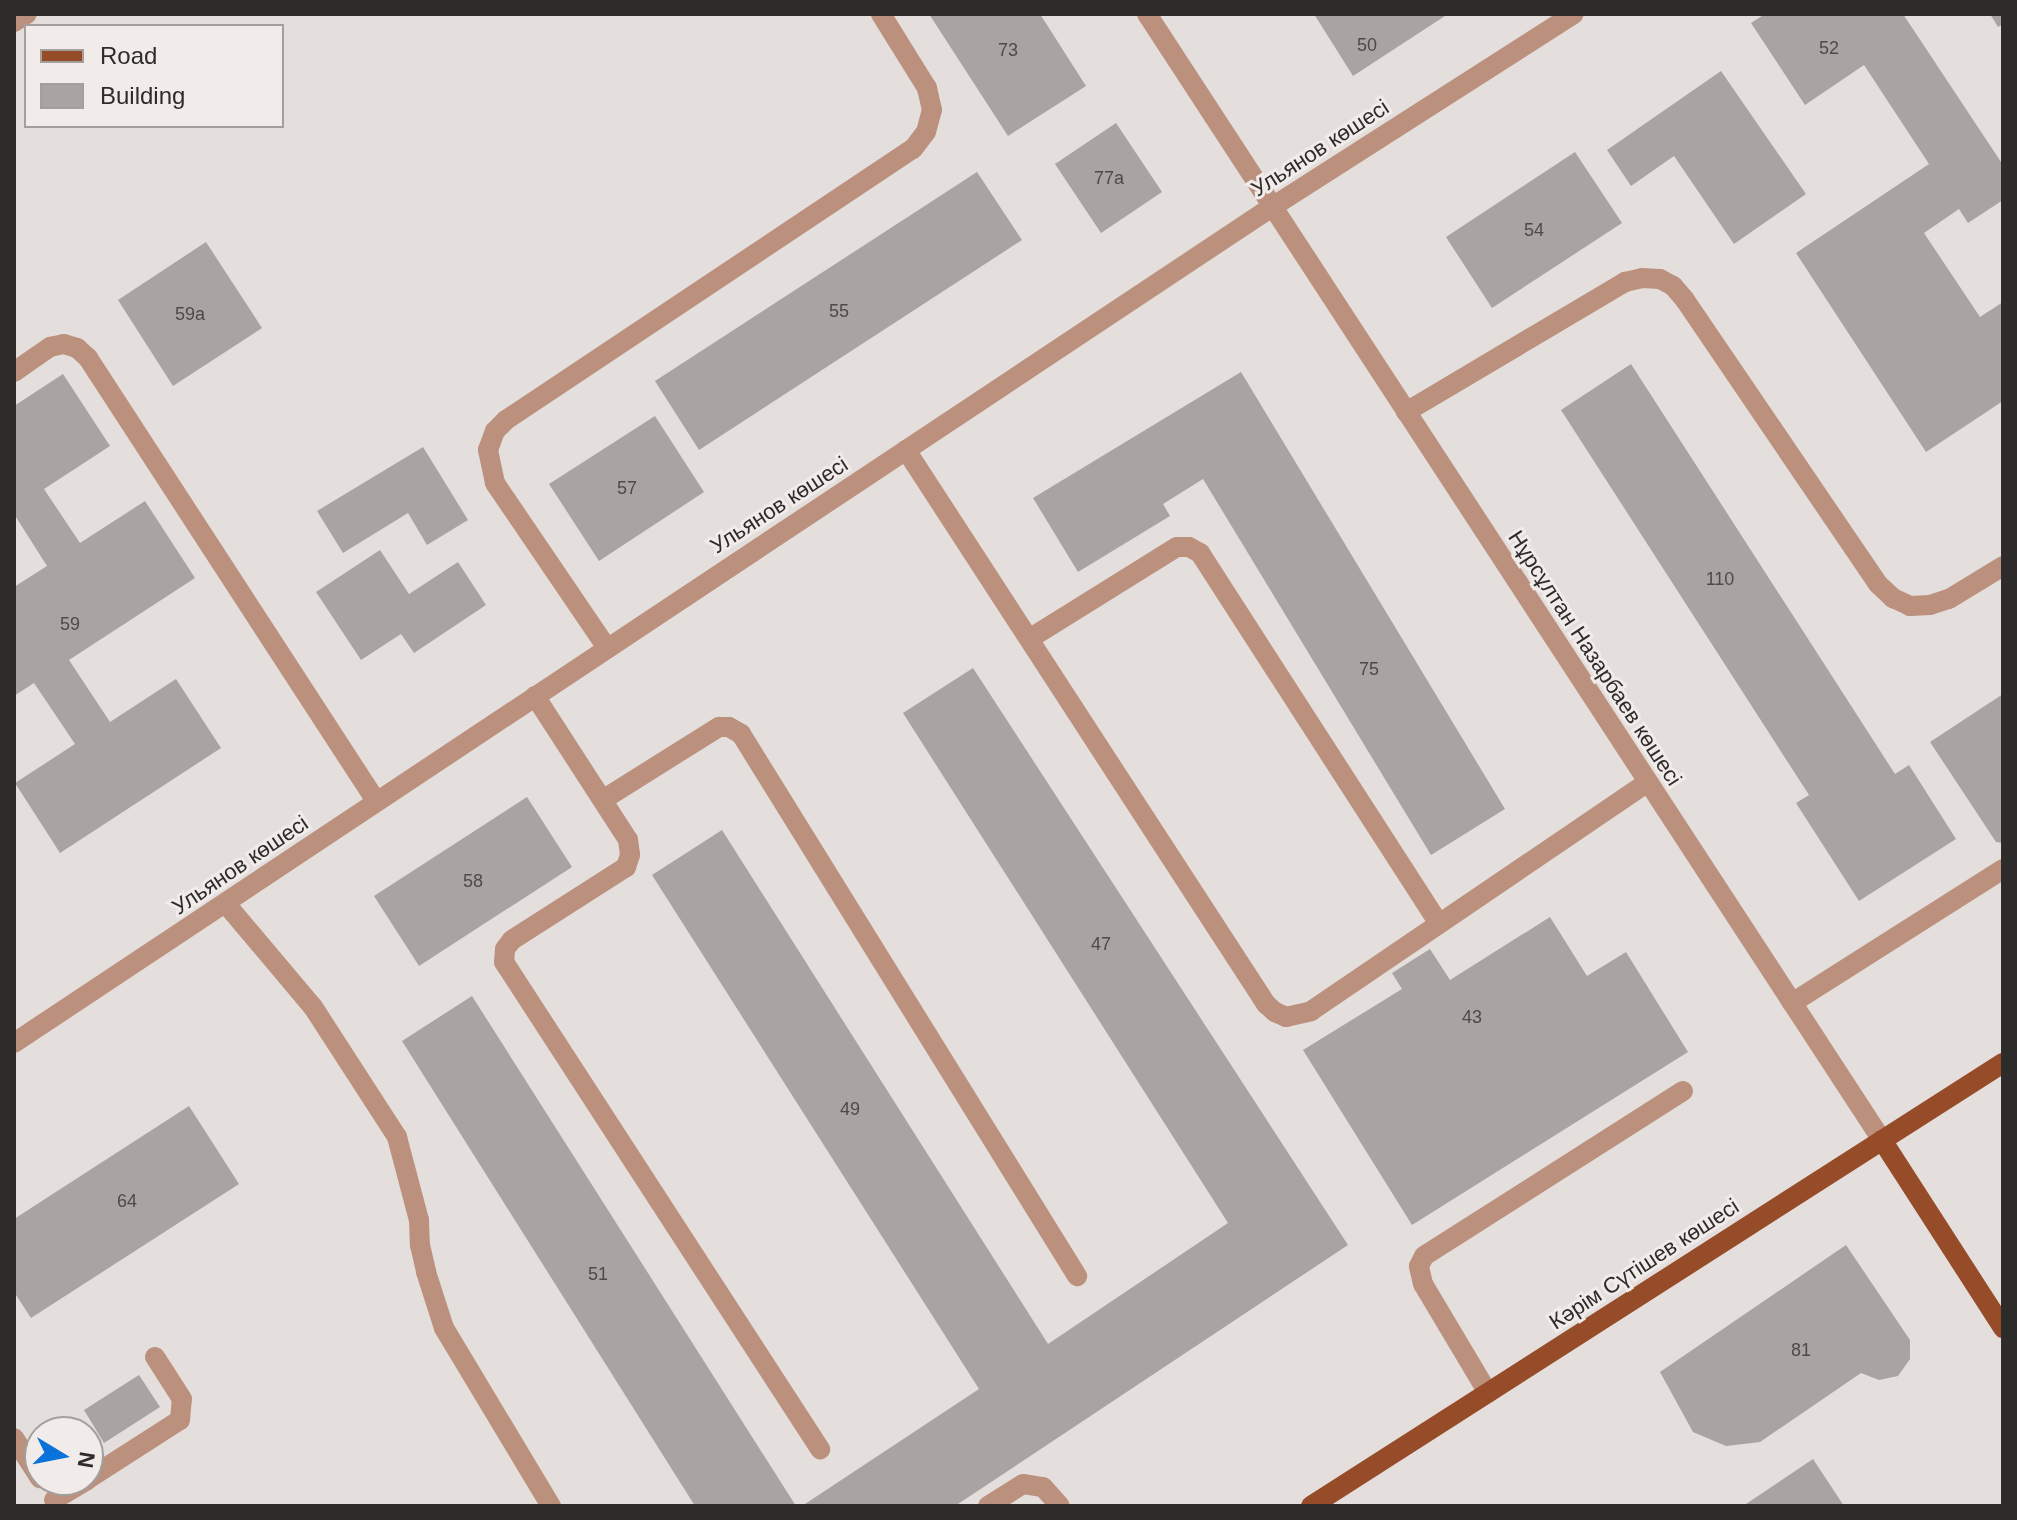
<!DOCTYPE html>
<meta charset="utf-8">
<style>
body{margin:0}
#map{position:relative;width:2017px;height:1520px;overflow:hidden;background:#e4dedc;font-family:Helvetica,sans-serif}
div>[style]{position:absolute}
.building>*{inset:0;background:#a9a4a2}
.minor>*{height:20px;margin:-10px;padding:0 10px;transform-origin:10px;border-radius:10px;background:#bb917e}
.major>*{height:20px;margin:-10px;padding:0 10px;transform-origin:10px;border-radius:10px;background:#964c28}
span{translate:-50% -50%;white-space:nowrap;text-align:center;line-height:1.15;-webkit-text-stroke:6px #f1ebe9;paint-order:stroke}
.number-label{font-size:18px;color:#4d4a49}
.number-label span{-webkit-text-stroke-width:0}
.street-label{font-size:22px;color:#2e2c2b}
.frame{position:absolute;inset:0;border:16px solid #2e2c2b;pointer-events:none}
.legend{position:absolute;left:24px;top:24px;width:260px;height:104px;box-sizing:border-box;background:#f1ebe9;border:2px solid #a39f9d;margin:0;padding:10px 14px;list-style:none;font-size:24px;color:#2e2c2b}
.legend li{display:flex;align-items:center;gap:16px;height:40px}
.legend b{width:40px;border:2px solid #a39f9d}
.north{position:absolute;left:24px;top:1416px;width:80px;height:80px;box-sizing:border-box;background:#f1ebe9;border:2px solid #a39f9d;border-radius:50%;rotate:100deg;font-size:22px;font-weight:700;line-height:32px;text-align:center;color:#2e2c2b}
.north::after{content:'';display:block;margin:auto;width:28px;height:36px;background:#0b72da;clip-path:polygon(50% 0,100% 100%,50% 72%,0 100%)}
</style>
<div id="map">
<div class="building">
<i style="clip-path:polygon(929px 14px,1040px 14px,1086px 86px,1008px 136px)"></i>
<i style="clip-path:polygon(1314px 14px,1448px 14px,1353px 76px)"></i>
<i style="clip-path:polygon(1765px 14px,1903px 14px,2003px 165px,2003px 200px,1968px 223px,1959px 209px,1924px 233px,1980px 317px,2003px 302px,2003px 401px,1926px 452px,1796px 253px,1929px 164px,1864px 65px,1805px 105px,1751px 23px)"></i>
<i style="clip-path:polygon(1990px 14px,2003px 14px,2003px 24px,1998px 27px)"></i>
<i style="clip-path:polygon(1721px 71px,1806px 194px,1734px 244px,1674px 156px,1631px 186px,1607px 150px)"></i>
<i style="clip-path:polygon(1116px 123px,1162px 192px,1101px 233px,1055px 164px)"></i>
<i style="clip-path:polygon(1575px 152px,1622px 223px,1492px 308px,1446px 237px)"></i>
<i style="clip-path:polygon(977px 172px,1022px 240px,699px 450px,655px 381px)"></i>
<i style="clip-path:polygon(206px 242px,262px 328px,173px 386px,118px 300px)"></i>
<i style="clip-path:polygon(1631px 364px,1895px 774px,1909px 765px,1956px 839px,1859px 901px,1796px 803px,1809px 795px,1561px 410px)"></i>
<i style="clip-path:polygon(1241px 372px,1505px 809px,1431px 855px,1203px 479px,1163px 504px,1170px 516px,1078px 572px,1033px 498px)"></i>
<i style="clip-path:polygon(63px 374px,110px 446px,44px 489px,80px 543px,145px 501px,195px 578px,69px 660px,110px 722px,176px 679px,221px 748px,60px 853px,15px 783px,75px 744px,34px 683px,14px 696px,14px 587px,47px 566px,14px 514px,14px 406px)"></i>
<i style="clip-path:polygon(655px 416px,704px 492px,599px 561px,549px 484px)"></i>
<i style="clip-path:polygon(423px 447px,468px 520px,427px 545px,408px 513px,343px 553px,317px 511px)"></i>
<i style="clip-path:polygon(380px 550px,409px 594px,458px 562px,486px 605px,414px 653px,401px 634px,361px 660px,316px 592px)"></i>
<i style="clip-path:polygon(973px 668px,1348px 1245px,955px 1506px,802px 1506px,979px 1389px,652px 875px,722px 830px,1048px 1344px,1228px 1223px,903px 713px)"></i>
<i style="clip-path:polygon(2003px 694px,2003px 843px,1996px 842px,1930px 742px)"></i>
<i style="clip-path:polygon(527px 797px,572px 867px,419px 966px,374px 896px)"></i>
<i style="clip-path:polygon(1550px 917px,1587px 976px,1626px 952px,1688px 1052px,1412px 1225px,1303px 1050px,1402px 989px,1392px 973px,1430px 949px,1450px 980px)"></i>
<i style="clip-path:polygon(472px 996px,796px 1506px,695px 1506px,402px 1041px)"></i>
<i style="clip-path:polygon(189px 1106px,239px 1184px,31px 1318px,14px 1292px,14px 1219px)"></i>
<i style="clip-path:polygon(1846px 1245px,1910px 1340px,1910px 1359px,1898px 1376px,1879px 1380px,1861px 1373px,1760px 1442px,1726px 1446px,1693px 1432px,1660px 1372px)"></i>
<i style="clip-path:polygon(139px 1375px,160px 1407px,104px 1443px,84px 1410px)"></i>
<i style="clip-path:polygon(1813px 1459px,1844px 1506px,1743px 1506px)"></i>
</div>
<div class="minor">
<i style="left:1147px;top:14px;width:1345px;rotate:56.87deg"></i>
<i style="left:14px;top:22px;width:15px;rotate:-32deg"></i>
<i style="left:14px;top:372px;width:44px;rotate:-34.8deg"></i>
<i style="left:50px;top:347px;width:14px;rotate:-12deg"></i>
<i style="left:64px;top:344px;width:14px;rotate:17deg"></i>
<i style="left:77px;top:348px;width:15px;rotate:42deg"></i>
<i style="left:88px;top:358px;width:528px;rotate:56.97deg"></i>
<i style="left:1406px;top:412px;width:255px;rotate:-30.7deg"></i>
<i style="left:1625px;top:282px;width:17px;rotate:-13deg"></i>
<i style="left:1642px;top:278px;width:18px;rotate:3deg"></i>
<i style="left:1660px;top:279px;width:15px;rotate:28deg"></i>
<i style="left:1673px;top:286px;width:18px;rotate:49deg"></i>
<i style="left:1685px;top:300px;width:343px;rotate:55.8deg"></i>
<i style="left:1878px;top:584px;width:21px;rotate:43deg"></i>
<i style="left:1893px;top:598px;width:19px;rotate:25deg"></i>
<i style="left:1910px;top:606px;width:20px;rotate:-3deg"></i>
<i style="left:1930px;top:605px;width:20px;rotate:-18deg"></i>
<i style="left:1949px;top:599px;width:63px;rotate:-31.4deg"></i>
<i style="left:906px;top:450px;width:661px;rotate:56.98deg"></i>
<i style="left:1266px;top:1004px;width:12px;rotate:42deg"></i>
<i style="left:1275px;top:1012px;width:12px;rotate:24deg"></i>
<i style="left:1286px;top:1017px;width:26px;rotate:-13deg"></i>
<i style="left:1311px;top:1011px;width:407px;rotate:-34.2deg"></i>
<i style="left:1029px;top:639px;width:174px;rotate:-31.9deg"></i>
<i style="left:1177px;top:547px;width:12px"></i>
<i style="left:1189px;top:547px;width:13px;rotate:29deg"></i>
<i style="left:1200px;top:553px;width:441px;rotate:57.2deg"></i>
<i style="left:607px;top:648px;width:199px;rotate:-124.2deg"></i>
<i style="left:495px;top:483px;width:34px;rotate:-102deg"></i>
<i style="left:488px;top:450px;width:20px;rotate:-70deg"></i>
<i style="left:495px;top:431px;width:16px;rotate:-45deg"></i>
<i style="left:506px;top:420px;width:489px;rotate:-33.7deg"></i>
<i style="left:913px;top:149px;width:21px;rotate:-53deg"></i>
<i style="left:926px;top:132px;width:23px;rotate:-75deg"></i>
<i style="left:932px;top:110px;width:23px;rotate:-103deg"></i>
<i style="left:927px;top:88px;width:87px;rotate:-121.9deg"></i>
<i style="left:535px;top:696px;width:171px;rotate:57.1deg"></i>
<i style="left:628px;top:840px;width:15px;rotate:82deg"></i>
<i style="left:630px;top:855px;width:13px;rotate:108deg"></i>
<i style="left:626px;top:867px;width:135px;rotate:147.4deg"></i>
<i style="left:512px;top:940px;width:11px;rotate:128deg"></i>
<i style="left:505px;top:949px;width:13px;rotate:94deg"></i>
<i style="left:504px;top:962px;width:581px;rotate:57.02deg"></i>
<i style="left:604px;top:799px;width:136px;rotate:-32.1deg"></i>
<i style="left:719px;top:727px;width:10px"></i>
<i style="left:729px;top:727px;width:14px;rotate:30deg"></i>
<i style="left:741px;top:734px;width:638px;rotate:58.2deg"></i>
<i style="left:227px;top:905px;width:133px;rotate:49.9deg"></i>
<i style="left:313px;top:1007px;width:155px;rotate:57.1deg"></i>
<i style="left:397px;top:1137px;width:86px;rotate:75.2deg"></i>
<i style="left:419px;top:1220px;width:25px;rotate:88deg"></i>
<i style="left:420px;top:1245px;width:28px;rotate:77deg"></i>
<i style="left:426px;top:1272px;width:59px;rotate:72.2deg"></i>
<i style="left:444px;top:1328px;width:208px;rotate:59deg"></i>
<i style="left:1792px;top:1003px;width:250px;rotate:-32.4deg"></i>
<i style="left:14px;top:1043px;width:1510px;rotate:-33.61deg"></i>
<i style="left:1272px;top:207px;width:358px;rotate:-32.6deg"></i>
<i style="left:1488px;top:1393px;width:127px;rotate:-120.8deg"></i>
<i style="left:1423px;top:1284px;width:18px;rotate:-103deg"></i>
<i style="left:1419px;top:1266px;width:11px;rotate:-63deg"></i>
<i style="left:1424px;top:1256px;width:307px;rotate:-32.5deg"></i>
<i style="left:14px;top:1438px;width:48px;rotate:57deg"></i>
<i style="left:88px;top:1479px;width:109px;rotate:-32.7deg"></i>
<i style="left:180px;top:1420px;width:21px;rotate:-85deg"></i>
<i style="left:182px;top:1399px;width:50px;rotate:-122.7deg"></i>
<i style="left:54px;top:1500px;width:39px;rotate:-31deg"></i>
<i style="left:988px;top:1506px;width:41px;rotate:-32.2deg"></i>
<i style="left:1023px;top:1484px;width:20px;rotate:9deg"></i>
<i style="left:1043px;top:1487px;width:25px;rotate:48deg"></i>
</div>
<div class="major">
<i style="left:1882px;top:1140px;width:224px;rotate:57.2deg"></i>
<i style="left:1311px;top:1506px;width:822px;rotate:-32.63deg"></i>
</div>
<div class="number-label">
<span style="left:1367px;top:45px">50</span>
<span style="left:1829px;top:48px">52</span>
<span style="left:1008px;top:50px">73</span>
<span style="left:1109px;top:178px">77а</span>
<span style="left:1534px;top:230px">54</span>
<span style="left:839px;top:311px">55</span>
<span style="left:190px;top:314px">59а</span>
<span style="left:627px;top:488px">57</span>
<span style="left:1720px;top:579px">110</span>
<span style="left:70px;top:624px">59</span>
<span style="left:1369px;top:669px">75</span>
<span style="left:473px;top:881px">58</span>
<span style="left:1101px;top:944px">47</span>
<span style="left:1472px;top:1017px">43</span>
<span style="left:850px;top:1109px">49</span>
<span style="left:127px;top:1201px">64</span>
<span style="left:598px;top:1274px">51</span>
<span style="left:1801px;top:1350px">81</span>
</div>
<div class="street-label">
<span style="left:1320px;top:148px;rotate:-33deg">Ульянов көшесі</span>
<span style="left:779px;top:505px;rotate:-33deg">Ульянов көшесі</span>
<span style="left:1595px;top:658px;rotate:57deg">Нұрсұлтан Назарбаев көшесі</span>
<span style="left:240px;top:865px;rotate:-34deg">Ульянов көшесі</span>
<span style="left:1644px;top:1264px;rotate:-33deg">Кәрім Сүтішев көшесі</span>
</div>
<div class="frame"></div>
<ul class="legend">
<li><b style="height:10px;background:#964c28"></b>Road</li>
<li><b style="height:22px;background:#a9a4a2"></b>Building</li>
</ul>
<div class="north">N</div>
</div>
